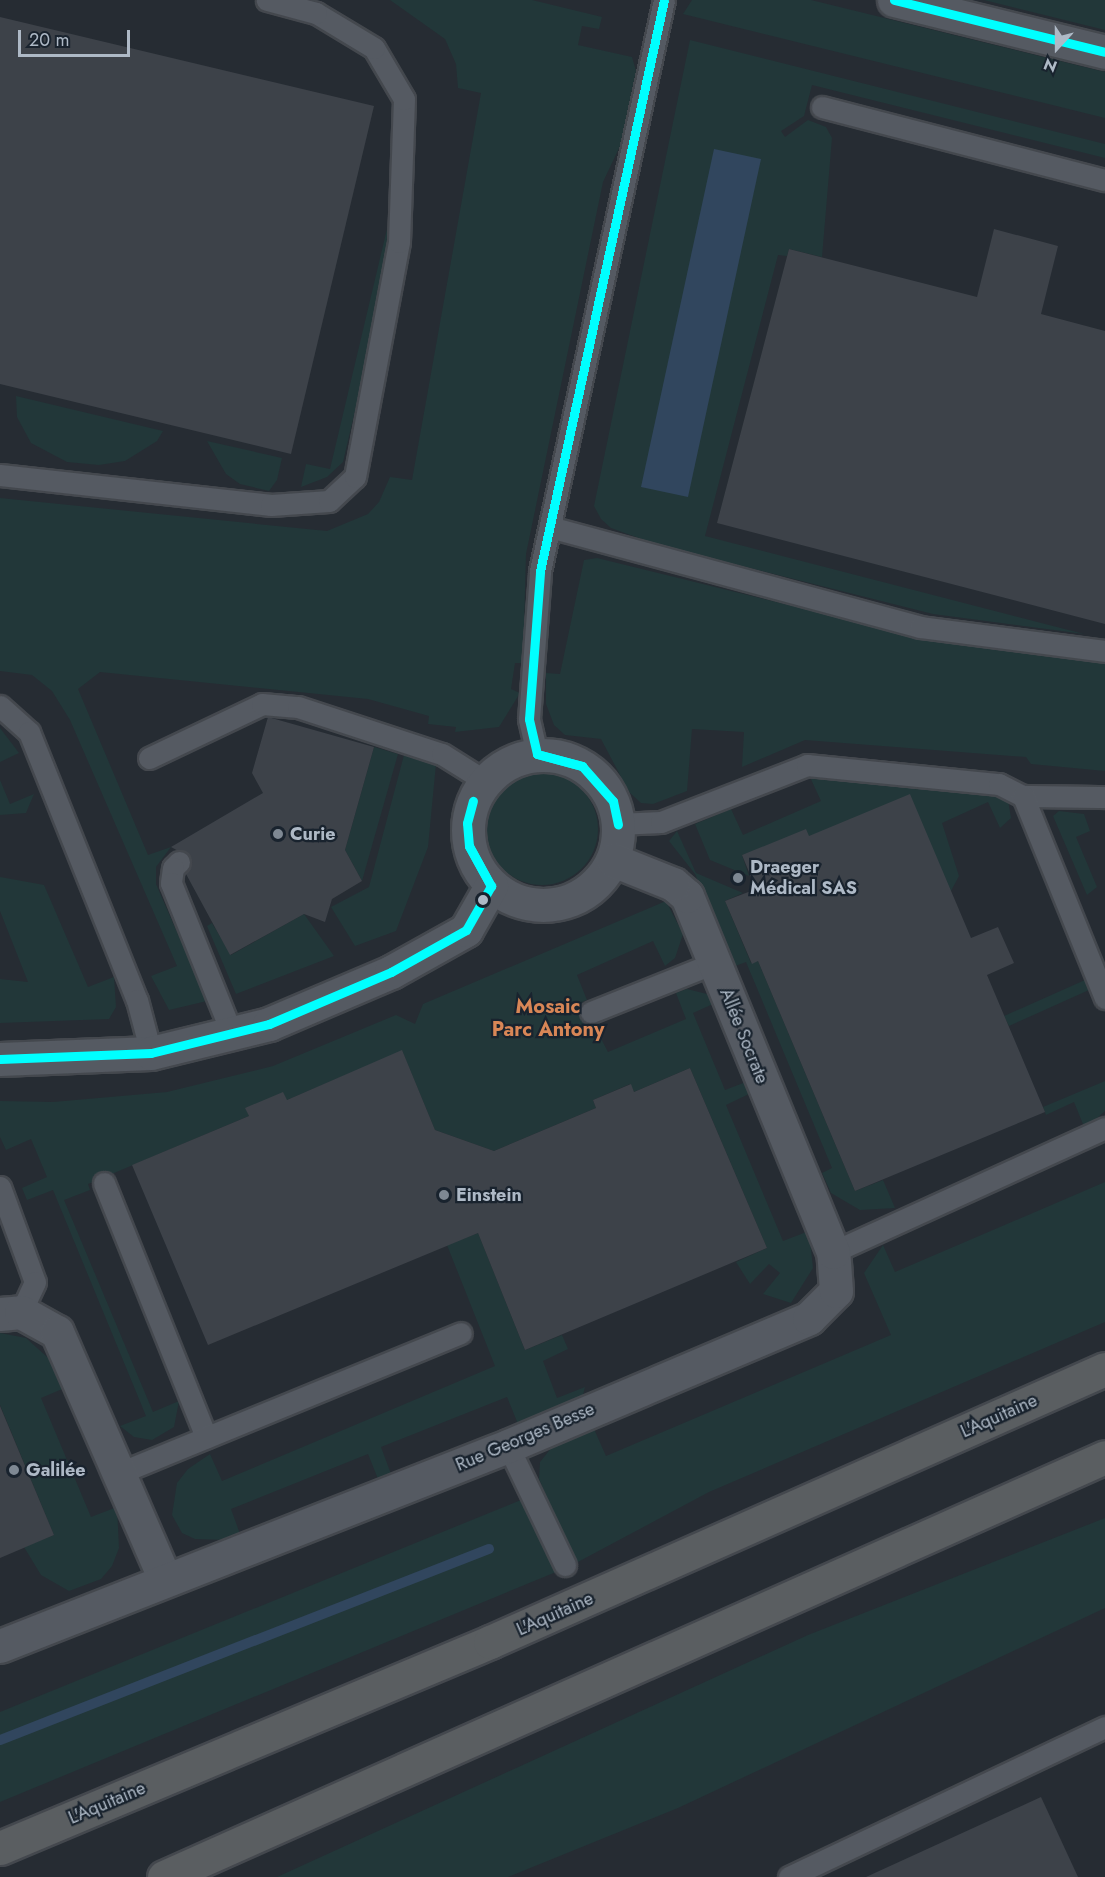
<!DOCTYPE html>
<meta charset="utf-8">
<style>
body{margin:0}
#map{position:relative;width:1105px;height:1877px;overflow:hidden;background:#262c33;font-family:Jost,sans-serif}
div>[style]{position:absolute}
.green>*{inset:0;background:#223739}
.round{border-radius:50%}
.water>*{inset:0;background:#31465e}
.stream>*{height:10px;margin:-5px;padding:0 5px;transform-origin:5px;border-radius:5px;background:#31465e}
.building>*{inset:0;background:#3d4249}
.roads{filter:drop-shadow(2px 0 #44484e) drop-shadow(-2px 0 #44484e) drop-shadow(0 2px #44484e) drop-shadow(0 -2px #44484e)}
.lane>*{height:21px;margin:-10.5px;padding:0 10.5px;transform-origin:10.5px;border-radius:10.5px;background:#555a62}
.street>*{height:33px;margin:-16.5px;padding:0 16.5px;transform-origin:16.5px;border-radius:16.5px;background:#555a62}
.street>.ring{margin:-16.5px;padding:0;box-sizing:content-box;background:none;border:33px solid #555a62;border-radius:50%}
.highway>*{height:33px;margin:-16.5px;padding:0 16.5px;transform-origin:16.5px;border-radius:16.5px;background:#5a5e61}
.bus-1>*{height:9px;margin:-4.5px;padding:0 4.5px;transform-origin:4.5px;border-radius:4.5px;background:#0ff}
.dots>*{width:16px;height:16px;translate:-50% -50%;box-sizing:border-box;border:3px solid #19232e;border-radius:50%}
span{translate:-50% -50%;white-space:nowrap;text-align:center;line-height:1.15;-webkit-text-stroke:4.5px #19232e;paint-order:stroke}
.poi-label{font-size:18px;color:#aeb9c6;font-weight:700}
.left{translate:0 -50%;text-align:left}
.street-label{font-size:18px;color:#aeb9c6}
.neighbourhood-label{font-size:20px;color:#d88656;font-weight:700}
.north{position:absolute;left:1027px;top:18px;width:60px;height:60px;-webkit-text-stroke:4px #19232e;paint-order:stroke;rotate:201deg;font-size:16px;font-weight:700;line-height:24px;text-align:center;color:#aeb9c6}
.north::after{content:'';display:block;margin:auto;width:21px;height:27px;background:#aeb9c6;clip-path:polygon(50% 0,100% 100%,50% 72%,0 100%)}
.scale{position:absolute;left:18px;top:30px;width:112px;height:27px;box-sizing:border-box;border:3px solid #aeb9c6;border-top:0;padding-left:8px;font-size:18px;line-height:21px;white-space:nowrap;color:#aeb9c6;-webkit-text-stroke:4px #19232e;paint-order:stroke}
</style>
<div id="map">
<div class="green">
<i style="clip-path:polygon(390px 0,532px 0,602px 17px,599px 29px,582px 26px,578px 45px,632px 57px,636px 71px,620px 146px,603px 182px,526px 554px,523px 663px,515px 663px,511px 689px,520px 693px,499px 727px,455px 732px,456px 727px,428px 724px,429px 716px,368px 699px,100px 672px,78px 689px,148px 855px,171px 847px,156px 867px,156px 884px,207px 1001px,169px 1010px,151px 976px,177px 966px,70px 720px,52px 691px,32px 675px,0 671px,0 498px,327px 531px,368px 514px,379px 502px,390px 477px,412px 480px,481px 93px,458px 88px,456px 64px,445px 39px)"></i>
<i style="clip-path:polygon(692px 0,811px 0,1105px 72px,1105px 118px,683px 14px)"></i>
<i style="clip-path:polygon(984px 0,1105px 0,1105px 30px)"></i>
<i style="clip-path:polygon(690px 40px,1105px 144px,1105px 158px,812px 85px,804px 116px,781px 131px,785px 137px,808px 120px,826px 127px,832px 138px,822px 257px,789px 249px,787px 256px,778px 255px,705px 536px,1084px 634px,933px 614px,658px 545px,611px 528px,601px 519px,594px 506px)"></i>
<i style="clip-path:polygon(391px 212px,377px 317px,343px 462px,327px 477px,301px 487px,306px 464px,330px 469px)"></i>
<i style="clip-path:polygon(16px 396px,163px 431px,157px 441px,125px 461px,99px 465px,67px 462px,31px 443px,17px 417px)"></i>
<i style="clip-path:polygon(207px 441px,282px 458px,277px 480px,269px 491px,240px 484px,226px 474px)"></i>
<i style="clip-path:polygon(597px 558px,923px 638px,1105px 662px,1105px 771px,1031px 764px,1026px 757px,805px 740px,742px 767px,744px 732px,692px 729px,687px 791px,653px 804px,641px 803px,629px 792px,601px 739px,565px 735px,554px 725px,546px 704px,546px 673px,560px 674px,584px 560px)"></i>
<i style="clip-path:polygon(0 728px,19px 753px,0 762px)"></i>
<i style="clip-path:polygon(374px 747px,398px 754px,362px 881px,345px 850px)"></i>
<i style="clip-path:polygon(404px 755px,436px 764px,428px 847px,396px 931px,355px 946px,331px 907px,369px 887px)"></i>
<i class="round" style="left:486px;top:773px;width:112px;height:112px"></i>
<i style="clip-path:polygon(809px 775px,984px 792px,1008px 800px,1011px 818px,1000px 828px,988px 802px,942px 823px,959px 876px,951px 891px,809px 836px,742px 855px,749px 876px,710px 860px,695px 824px,731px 809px,743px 835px,821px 801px)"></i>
<i style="clip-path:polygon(0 780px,10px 804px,34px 794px,26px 813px,0 815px)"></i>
<i style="clip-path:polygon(1059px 811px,1084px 814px,1090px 831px,1076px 837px,1097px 887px,1087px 895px,1053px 816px)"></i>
<i style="clip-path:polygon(677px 831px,696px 873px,743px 893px,725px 901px,751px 963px,758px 961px,855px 1191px,883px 1180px,895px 1208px,860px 1210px,831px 1193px,822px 1173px,832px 1168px,746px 962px,735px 966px,695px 874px,669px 841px)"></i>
<i style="clip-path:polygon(0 877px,44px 885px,88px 987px,114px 977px,116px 1007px,109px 1019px,0 1023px,0 979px,28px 982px,0 911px)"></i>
<i style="clip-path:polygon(666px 901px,683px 934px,675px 958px,665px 966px,653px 941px,577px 975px,587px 1000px,582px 1002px,608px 1052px,686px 1019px,676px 993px,687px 989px,707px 994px,713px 1004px,693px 1013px,725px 1090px,746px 1082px,751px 1093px,726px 1105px,783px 1241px,809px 1231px,813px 1268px,791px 1303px,763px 1294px,780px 1273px,769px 1264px,750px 1284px,736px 1262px,767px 1248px,690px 1068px,634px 1092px,630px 1084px,593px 1100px,596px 1108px,494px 1151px,435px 1130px,402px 1051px,287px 1100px,246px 1108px,249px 1116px,88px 1184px,90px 1190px,64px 1200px,153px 1412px,179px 1401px,174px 1427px,152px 1440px,134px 1437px,120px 1426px,146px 1416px,53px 1190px,27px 1200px,22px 1188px,47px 1177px,31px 1139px,6px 1150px,0 1137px,0 1101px,53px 1102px,167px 1092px,273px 1066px,396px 1015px,415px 1024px,423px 1004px)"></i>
<i style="clip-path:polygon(304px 914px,334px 956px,236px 994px,207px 926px,212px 923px,231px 955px)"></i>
<i style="clip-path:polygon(1085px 980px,1089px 990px,1009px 1026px,1004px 1016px)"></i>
<i style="clip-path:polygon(1105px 1081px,1105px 1111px,1085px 1129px,1074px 1102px,1046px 1115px,1043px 1107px)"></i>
<i style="clip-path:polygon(1105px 1182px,1105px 1322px,709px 1492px,576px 1563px,539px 1479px,540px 1462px,552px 1447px,594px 1429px,606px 1456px,891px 1335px,864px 1273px,883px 1245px,895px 1272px)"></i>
<i style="clip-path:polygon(478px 1233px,525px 1350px,562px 1335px,568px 1349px,543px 1361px,557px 1398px,585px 1387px,583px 1395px,518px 1424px,507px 1397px,381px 1447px,391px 1474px,378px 1479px,368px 1454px,231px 1509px,240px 1534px,228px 1540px,195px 1539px,182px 1533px,172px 1515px,177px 1483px,188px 1469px,210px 1454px,222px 1481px,495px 1366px,447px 1245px)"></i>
<i style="clip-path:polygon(0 1333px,26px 1338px,56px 1365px,67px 1387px,41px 1398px,91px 1517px,117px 1507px,119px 1548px,112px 1566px,101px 1579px,69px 1591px,41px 1575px,24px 1547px,54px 1535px,0 1405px)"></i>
<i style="clip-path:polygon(521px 1500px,556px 1572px,0 1802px,0 1712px)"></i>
<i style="clip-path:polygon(1105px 1518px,1105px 1608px,678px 1808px,508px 1877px,277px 1877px,808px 1635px)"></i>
</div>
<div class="water">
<i style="clip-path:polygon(714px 149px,761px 159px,688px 497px,641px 487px)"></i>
</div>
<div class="stream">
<i style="left:0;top:1740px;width:525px;rotate:-21.34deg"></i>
</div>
<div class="building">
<i style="clip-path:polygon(0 17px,374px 106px,291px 454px,0 384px)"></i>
<i style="clip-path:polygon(994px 229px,1058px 246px,1041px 314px,1105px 331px,1105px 624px,717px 523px,789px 249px,977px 297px)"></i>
<i style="clip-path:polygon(268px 717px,374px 747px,345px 850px,362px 881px,332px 899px,325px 922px,304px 914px,230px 955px,186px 874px,191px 858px,171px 847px,263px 793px,252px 773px)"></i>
<i style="clip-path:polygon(910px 794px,971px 938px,998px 927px,1014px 963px,987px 975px,1045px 1112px,855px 1191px,758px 961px,752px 964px,725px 901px,756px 889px,742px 855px,806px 829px,809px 836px)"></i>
<i style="clip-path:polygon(402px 1050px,435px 1130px,494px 1151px,596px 1108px,593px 1100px,631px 1084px,634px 1092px,690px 1068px,767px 1248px,525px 1350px,478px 1233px,208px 1345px,132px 1165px,249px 1116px,245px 1108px,283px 1092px,287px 1100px)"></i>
<i style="clip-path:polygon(0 1406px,54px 1535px,0 1558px)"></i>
<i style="clip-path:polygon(1041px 1797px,1078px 1877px,866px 1877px)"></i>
</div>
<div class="roads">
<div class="lane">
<i style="left:822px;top:107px;width:292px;rotate:14.5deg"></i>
<i style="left:0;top:475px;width:273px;rotate:6.3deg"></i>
<i style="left:271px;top:505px;width:58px;rotate:-3.9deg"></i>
<i style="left:329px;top:501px;width:35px;rotate:-43deg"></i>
<i style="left:355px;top:477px;width:239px;rotate:-79.4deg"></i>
<i style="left:399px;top:242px;width:143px;rotate:-88deg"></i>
<i style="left:404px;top:99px;width:59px;rotate:-120.5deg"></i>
<i style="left:374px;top:48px;width:68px;rotate:-148.9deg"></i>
<i style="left:316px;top:13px;width:51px;rotate:-165.1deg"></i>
<i style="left:550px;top:527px;width:383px;rotate:15.1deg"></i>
<i style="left:920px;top:627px;width:187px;rotate:7.4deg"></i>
<i style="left:0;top:706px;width:39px;rotate:42deg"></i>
<i style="left:29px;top:732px;width:289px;rotate:68.1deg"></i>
<i style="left:137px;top:1000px;width:55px;rotate:75.2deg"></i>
<i style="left:537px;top:754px;width:36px;rotate:-103deg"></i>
<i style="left:529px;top:719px;width:148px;rotate:-85.7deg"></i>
<i style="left:540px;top:571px;width:584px;rotate:-77.75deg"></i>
<i style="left:149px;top:758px;width:125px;rotate:-25.5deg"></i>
<i style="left:262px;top:704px;width:36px;rotate:5deg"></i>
<i style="left:298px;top:707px;width:151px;rotate:18.1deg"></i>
<i style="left:442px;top:754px;width:51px;rotate:32.1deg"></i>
<i style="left:1023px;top:796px;width:82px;rotate:0.7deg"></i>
<i style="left:618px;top:824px;width:43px;rotate:-2.7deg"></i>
<i style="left:661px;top:822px;width:157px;rotate:-21.3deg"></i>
<i style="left:807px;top:765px;width:193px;rotate:5.7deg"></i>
<i style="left:999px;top:784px;width:27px;rotate:27deg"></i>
<i style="left:1023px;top:796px;width:218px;rotate:67.9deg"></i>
<i style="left:179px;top:862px;width:8px;rotate:135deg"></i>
<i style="left:173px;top:868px;width:15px;rotate:98deg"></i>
<i style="left:171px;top:883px;width:163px;rotate:68deg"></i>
<i style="left:591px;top:1012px;width:132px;rotate:-21.7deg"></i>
<i style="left:104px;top:1183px;width:274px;rotate:68.1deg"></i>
<i style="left:0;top:1187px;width:101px;rotate:69.8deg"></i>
<i style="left:35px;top:1282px;width:33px;rotate:115deg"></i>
<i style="left:833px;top:1252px;width:299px;rotate:-24.5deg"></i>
<i style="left:508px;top:1446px;width:132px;rotate:64.4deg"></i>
<i style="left:122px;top:1472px;width:366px;rotate:-22.3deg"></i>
<i style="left:789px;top:1877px;width:350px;rotate:-25.4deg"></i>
</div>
<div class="street">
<i style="left:894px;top:0;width:217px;rotate:13.8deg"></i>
<i class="ring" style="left:468px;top:755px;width:117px;height:117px"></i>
<i style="left:0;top:1059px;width:151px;rotate:-2.3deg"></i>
<i style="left:151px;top:1053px;width:122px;rotate:-13.8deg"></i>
<i style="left:269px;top:1024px;width:133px;rotate:-23.1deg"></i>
<i style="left:391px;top:972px;width:86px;rotate:-29.2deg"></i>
<i style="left:466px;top:930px;width:51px;rotate:-60.4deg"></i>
<i style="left:0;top:1314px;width:21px;rotate:-5deg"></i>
<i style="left:21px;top:1312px;width:41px;rotate:29.1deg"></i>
<i style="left:57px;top:1332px;width:270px;rotate:66.4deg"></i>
<i style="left:0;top:1646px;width:546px;rotate:-21.49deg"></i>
<i style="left:508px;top:1446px;width:327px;rotate:-23deg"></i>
<i style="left:809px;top:1318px;width:38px;rotate:-45deg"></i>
<i style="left:836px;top:1291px;width:39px;rotate:-94deg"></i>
<i style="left:833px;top:1252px;width:385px;rotate:-112.3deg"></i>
<i style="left:687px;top:896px;width:18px;rotate:-139deg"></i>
<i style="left:673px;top:884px;width:65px;rotate:-158.2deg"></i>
</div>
<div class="highway">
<i style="left:0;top:1848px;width:532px;rotate:-22.8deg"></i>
<i style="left:490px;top:1642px;width:673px;rotate:-23.94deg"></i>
<i style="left:164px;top:1877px;width:1030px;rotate:-24.05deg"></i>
</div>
</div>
<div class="bus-1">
<i style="left:894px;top:0;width:217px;rotate:13.8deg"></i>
<i style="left:537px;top:754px;width:36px;rotate:-103deg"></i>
<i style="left:529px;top:719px;width:148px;rotate:-85.7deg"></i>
<i style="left:540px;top:571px;width:584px;rotate:-77.75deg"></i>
<i style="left:537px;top:754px;width:47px;rotate:14.9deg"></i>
<i style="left:537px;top:754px;width:47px;rotate:14.9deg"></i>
<i style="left:582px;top:766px;width:47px;rotate:48.5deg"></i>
<i style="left:613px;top:801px;width:24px;rotate:78deg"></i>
<i style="left:469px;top:846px;width:46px;rotate:61.2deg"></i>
<i style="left:469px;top:846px;width:46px;rotate:61.2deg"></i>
<i style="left:469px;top:846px;width:23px;rotate:-95deg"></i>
<i style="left:467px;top:823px;width:23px;rotate:-75deg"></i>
<i style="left:0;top:1059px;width:151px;rotate:-2.3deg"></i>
<i style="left:151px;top:1053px;width:122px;rotate:-13.8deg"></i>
<i style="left:269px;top:1024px;width:133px;rotate:-23.1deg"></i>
<i style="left:391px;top:972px;width:86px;rotate:-29.2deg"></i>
<i style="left:466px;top:930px;width:51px;rotate:-60.4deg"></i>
</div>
<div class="dots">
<i style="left:278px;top:834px;background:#7e8893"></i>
<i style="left:738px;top:878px;background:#7e8893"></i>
<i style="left:483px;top:900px;background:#aeb9c6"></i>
<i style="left:444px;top:1195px;background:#7e8893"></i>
<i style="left:14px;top:1470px;background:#7e8893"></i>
</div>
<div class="poi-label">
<span class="left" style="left:290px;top:834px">Curie</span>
<span class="left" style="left:750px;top:878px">Draeger<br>Médical SAS</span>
<span class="left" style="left:456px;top:1195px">Einstein</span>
<span class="left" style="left:26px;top:1470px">Galilée</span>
</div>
<div class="street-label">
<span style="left:744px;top:1036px;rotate:68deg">Allée Socrate</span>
<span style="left:999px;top:1416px;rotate:-24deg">L'Aquitaine</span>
<span style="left:525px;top:1437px;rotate:-23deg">Rue Georges Besse</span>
<span style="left:555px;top:1614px;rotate:-24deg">L'Aquitaine</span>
<span style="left:107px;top:1803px;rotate:-23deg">L'Aquitaine</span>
</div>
<div class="neighbourhood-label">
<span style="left:548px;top:1018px">Mosaic<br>Parc Antony</span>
</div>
<div class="north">N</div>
<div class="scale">20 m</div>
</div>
